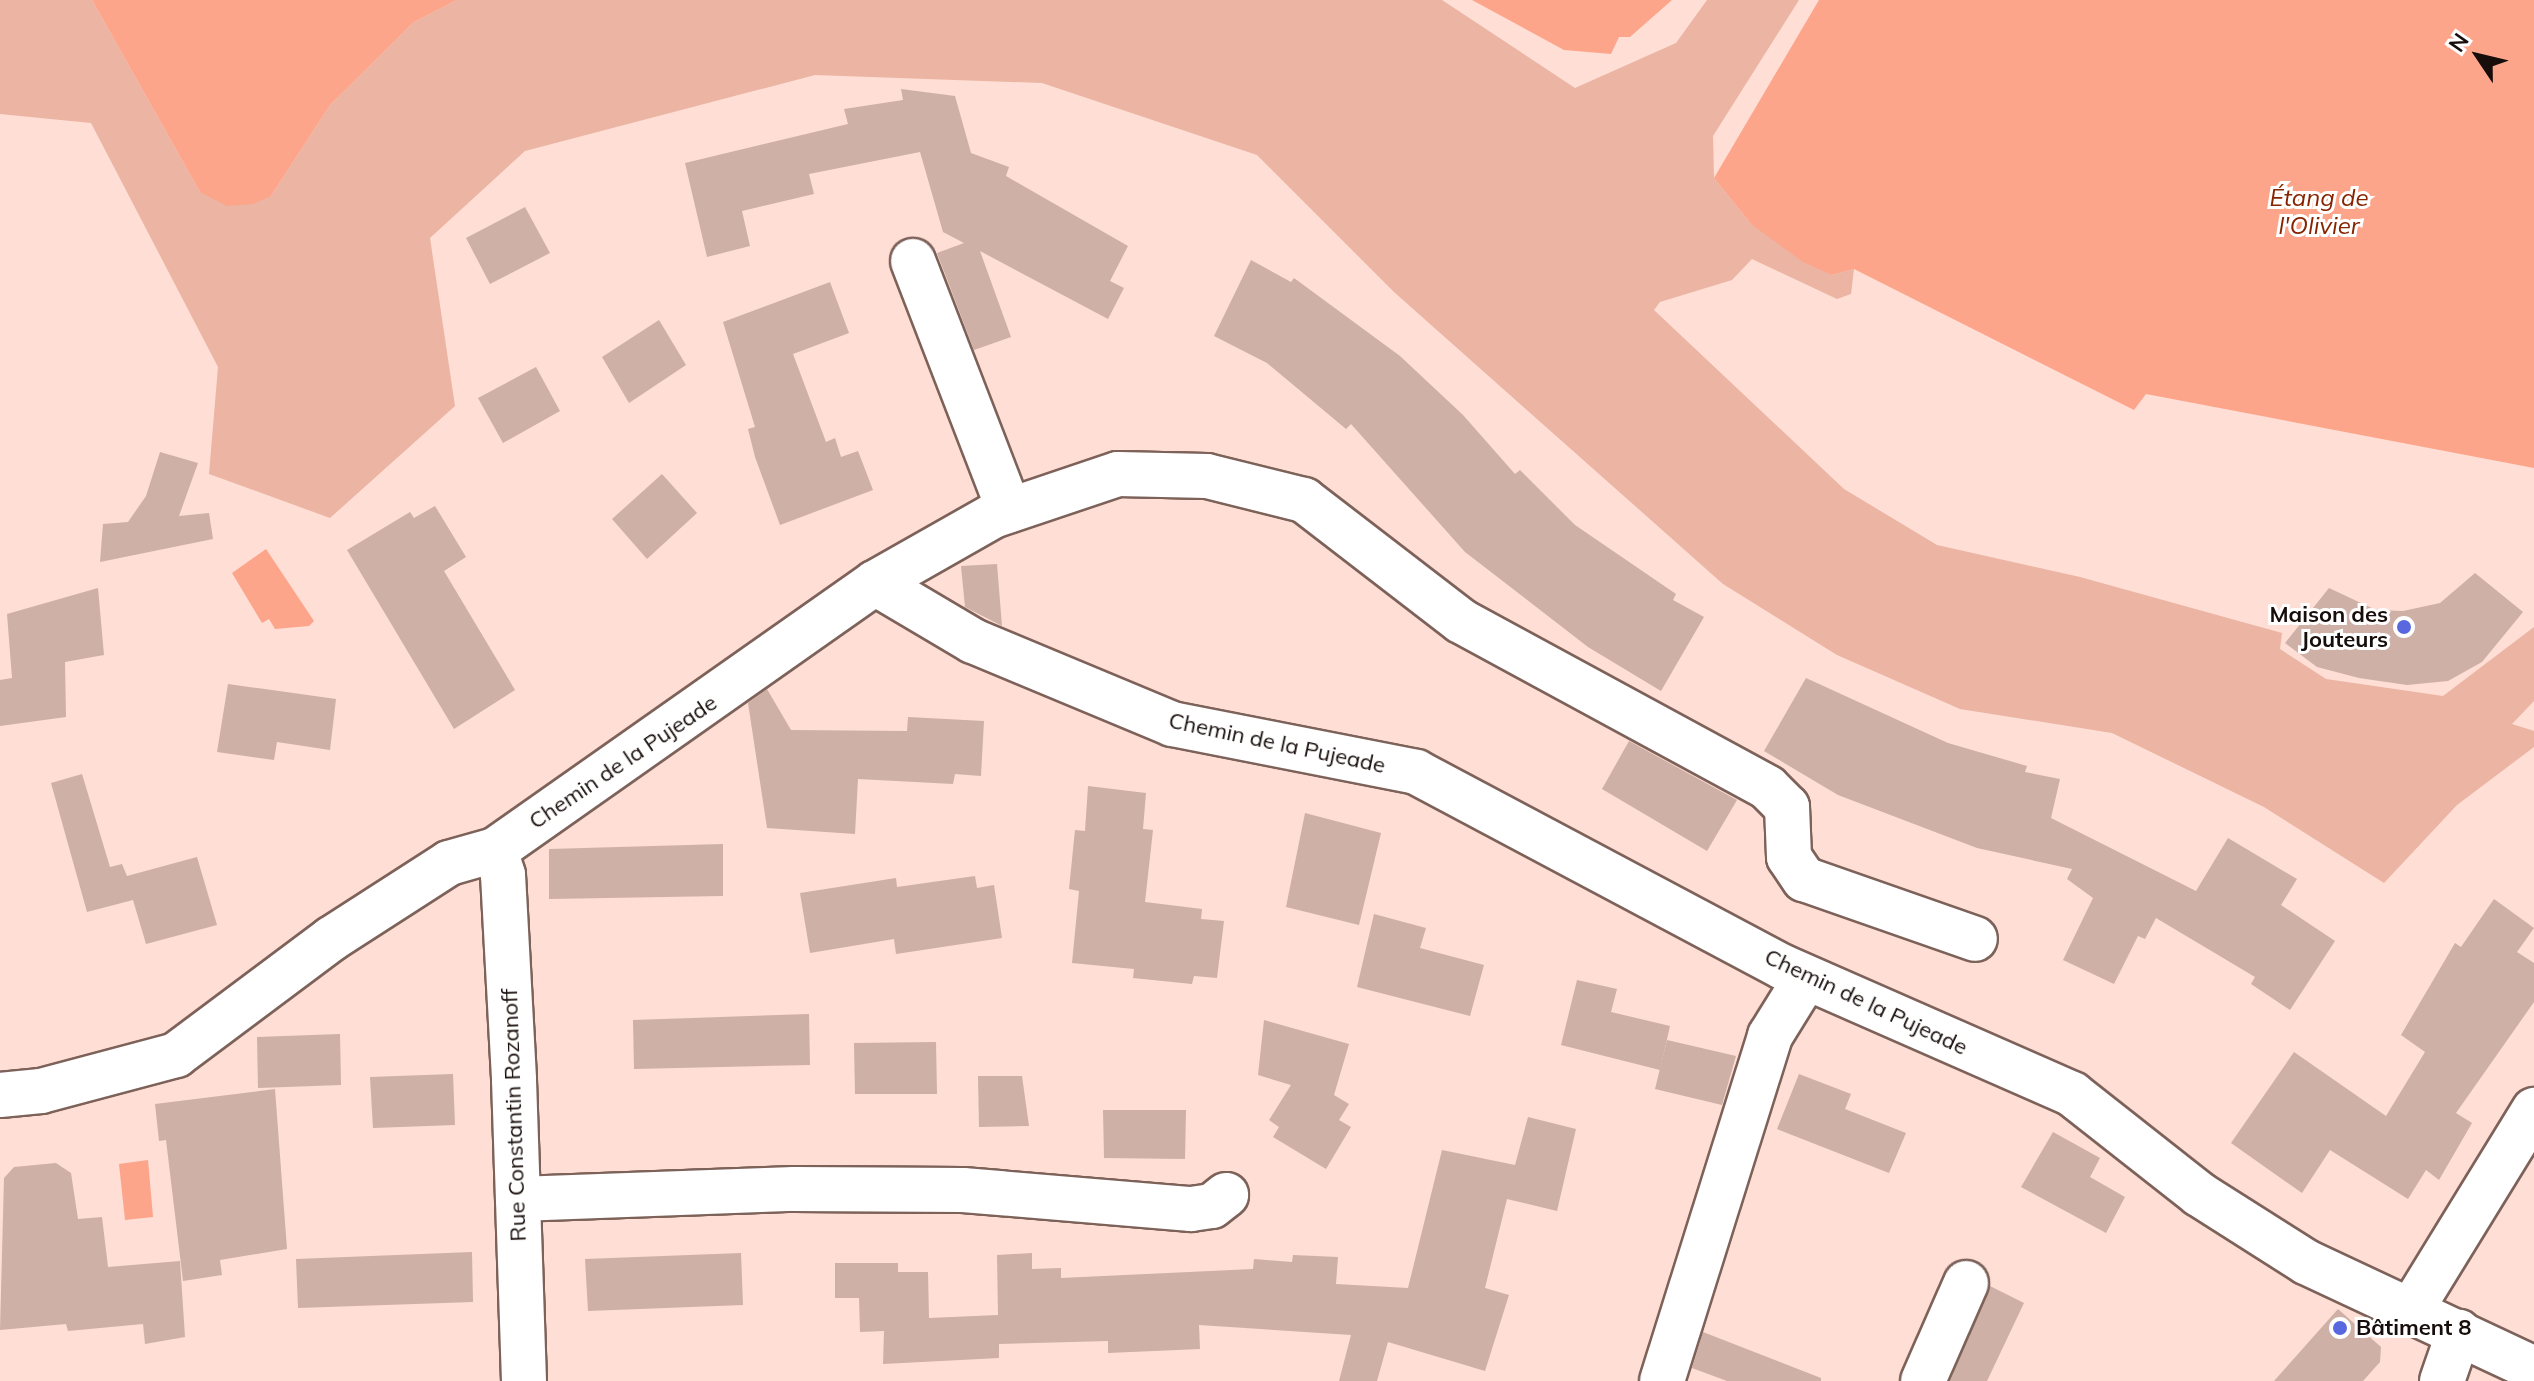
<!DOCTYPE html>
<meta charset="utf-8">
<style>
body{margin:0}
#map{position:relative;width:2534px;height:1381px;overflow:hidden;background:#feded5;font-family:Mulish,sans-serif}
div>[style]{position:absolute}
.green>*{inset:0;background:#ebb4a3}
.water>*{inset:0;background:#fca58b}
.building>*{inset:0;background:#ceb0a6}
.roads{filter:drop-shadow(2px 0 #7d625a) drop-shadow(-2px 0 #7d625a) drop-shadow(0 2px #7d625a) drop-shadow(0 -2px #7d625a)}
.minor>*{height:44px;margin:-22px;padding:0 22px;transform-origin:22px;border-radius:22px;background:#fff}
.dots>*{width:22px;height:22px;translate:-50% -50%;box-sizing:border-box;border:4px solid #fff;border-radius:50%}
span{translate:-50% -50%;white-space:nowrap;text-align:center;line-height:1.15;-webkit-text-stroke:6px #fff;paint-order:stroke}
.poi-label{font-size:22px;color:#170d0a;font-weight:700}
.right{translate:-100% -50%;text-align:right}
.left{translate:0 -50%;text-align:left}
.street-label{font-size:22px;color:#170d0a}
.water-label{font-size:24px;color:#872400;font-style:italic}
.north{position:absolute;left:2438px;top:16px;width:80px;height:80px;-webkit-text-stroke:6px #fff;paint-order:stroke;rotate:305deg;font-size:22px;font-weight:700;line-height:32px;text-align:center;color:#170d0a}
.north::after{content:'';display:block;margin:auto;width:28px;height:36px;background:#170d0a;clip-path:polygon(50% 0,100% 100%,50% 72%,0 100%)}
</style>
<div id="map">
<div class="green">
<i style="clip-path:polygon(0 0,92px 0,200px 192px,271px 196px,330px 105px,414px 22px,457px 0,1442px 0,1575px 88px,1676px 43px,1707px 0,1799px 0,1713px 136px,1714px 178px,1751px 224px,1832px 275px,1854px 269px,1851px 294px,1837px 299px,1752px 259px,1732px 280px,1660px 302px,1654px 310px,1844px 489px,1937px 545px,2080px 577px,2282px 633px,2280px 649px,2326px 679px,2443px 696px,2534px 627px,2534px 701px,2512px 724px,2534px 731px,2534px 747px,2457px 805px,2384px 883px,2264px 807px,2112px 733px,1960px 709px,1837px 655px,1723px 584px,1394px 292px,1257px 155px,1042px 83px,815px 75px,525px 151px,430px 238px,455px 406px,330px 518px,209px 474px,218px 367px,91px 123px,0 114px)"></i>
</div>
<div class="water">
<i style="clip-path:polygon(92px 0,457px 0,414px 22px,330px 105px,271px 196px,253px 204px,227px 206px,200px 192px)"></i>
<i style="clip-path:polygon(1472px 0,1672px 0,1630px 37px,1619px 37px,1611px 54px,1564px 50px)"></i>
<i style="clip-path:polygon(1819px 0,2534px 0,2534px 468px,2146px 394px,2134px 410px,1854px 269px,1832px 275px,1803px 262px,1751px 224px,1714px 178px)"></i>
<i style="clip-path:polygon(266px 549px,314px 621px,309px 626px,275px 629px,269px 619px,262px 623px,232px 573px)"></i>
<i style="clip-path:polygon(148px 1160px,153px 1217px,125px 1220px,119px 1164px)"></i>
</div>
<div class="building">
<i style="clip-path:polygon(901px 89px,955px 96px,971px 153px,1009px 167px,1006px 176px,1128px 246px,1110px 281px,1124px 288px,1108px 319px,980px 251px,1011px 337px,974px 350px,937px 253px,964px 243px,943px 232px,920px 152px,809px 174px,814px 194px,742px 211px,750px 246px,707px 257px,685px 163px,848px 124px,844px 109px,903px 100px)"></i>
<i style="clip-path:polygon(525px 207px,550px 253px,490px 284px,466px 238px)"></i>
<i style="clip-path:polygon(1251px 260px,1291px 282px,1294px 278px,1400px 356px,1463px 415px,1515px 474px,1520px 470px,1575px 525px,1676px 594px,1673px 600px,1704px 617px,1661px 691px,1588px 647px,1465px 552px,1351px 424px,1346px 429px,1267px 363px,1214px 336px)"></i>
<i style="clip-path:polygon(830px 282px,849px 333px,793px 354px,826px 442px,835px 438px,841px 457px,858px 451px,873px 490px,780px 525px,755px 457px,748px 429px,755px 427px,723px 322px)"></i>
<i style="clip-path:polygon(659px 320px,686px 365px,629px 403px,602px 357px)"></i>
<i style="clip-path:polygon(536px 367px,560px 411px,503px 443px,478px 398px)"></i>
<i style="clip-path:polygon(160px 452px,198px 463px,179px 516px,209px 513px,213px 539px,100px 562px,103px 524px,128px 522px,146px 496px)"></i>
<i style="clip-path:polygon(662px 474px,697px 513px,647px 559px,612px 519px)"></i>
<i style="clip-path:polygon(435px 506px,466px 557px,444px 571px,515px 690px,454px 729px,347px 550px,410px 512px,414px 518px)"></i>
<i style="clip-path:polygon(997px 564px,1002px 626px,965px 607px,961px 566px)"></i>
<i style="clip-path:polygon(2475px 573px,2523px 612px,2482px 662px,2448px 681px,2407px 685px,2359px 678px,2317px 667px,2285px 643px,2329px 588px,2376px 610px,2403px 611px,2440px 603px)"></i>
<i style="clip-path:polygon(98px 588px,104px 655px,65px 662px,66px 717px,0 726px,0 680px,12px 678px,7px 614px)"></i>
<i style="clip-path:polygon(1806px 678px,1948px 743px,2027px 766px,2025px 772px,2060px 779px,2051px 818px,2196px 891px,2228px 838px,2297px 879px,2281px 905px,2335px 941px,2290px 1010px,2251px 984px,2255px 977px,2156px 918px,2145px 939px,2138px 936px,2114px 984px,2063px 960px,2093px 898px,2067px 879px,2072px 869px,1977px 848px,1838px 795px,1764px 751px)"></i>
<i style="clip-path:polygon(228px 684px,336px 699px,330px 750px,277px 742px,274px 760px,217px 752px)"></i>
<i style="clip-path:polygon(767px 689px,791px 730px,907px 731px,908px 717px,984px 721px,981px 776px,955px 774px,953px 784px,858px 779px,855px 834px,767px 828px,748px 703px)"></i>
<i style="clip-path:polygon(1629px 741px,1737px 800px,1707px 851px,1602px 789px)"></i>
<i style="clip-path:polygon(82px 774px,110px 867px,122px 864px,127px 876px,197px 857px,217px 925px,146px 944px,133px 900px,87px 912px,51px 783px)"></i>
<i style="clip-path:polygon(1088px 786px,1146px 793px,1143px 829px,1153px 830px,1145px 902px,1202px 909px,1201px 919px,1224px 921px,1217px 978px,1194px 976px,1192px 984px,1133px 978px,1134px 969px,1072px 963px,1079px 891px,1069px 889px,1075px 830px,1085px 831px)"></i>
<i style="clip-path:polygon(1305px 813px,1381px 833px,1359px 925px,1286px 907px)"></i>
<i style="clip-path:polygon(723px 844px,723px 896px,549px 899px,549px 849px)"></i>
<i style="clip-path:polygon(975px 876px,977px 888px,994px 885px,1002px 938px,896px 954px,894px 939px,810px 953px,800px 893px,896px 878px,897px 887px)"></i>
<i style="clip-path:polygon(2494px 899px,2534px 928px,2517px 952px,2534px 963px,2534px 1002px,2456px 1113px,2472px 1123px,2439px 1180px,2426px 1170px,2408px 1199px,2330px 1150px,2302px 1193px,2231px 1143px,2294px 1052px,2386px 1116px,2425px 1052px,2401px 1035px,2455px 943px,2461px 947px)"></i>
<i style="clip-path:polygon(1374px 914px,1426px 928px,1420px 948px,1484px 965px,1470px 1016px,1357px 987px)"></i>
<i style="clip-path:polygon(1577px 980px,1617px 989px,1611px 1012px,1670px 1026px,1660px 1070px,1561px 1045px)"></i>
<i style="clip-path:polygon(809px 1014px,810px 1065px,634px 1069px,633px 1020px)"></i>
<i style="clip-path:polygon(1264px 1020px,1349px 1044px,1334px 1095px,1349px 1104px,1339px 1120px,1351px 1127px,1326px 1169px,1273px 1137px,1279px 1127px,1269px 1120px,1291px 1085px,1258px 1075px)"></i>
<i style="clip-path:polygon(340px 1034px,341px 1085px,258px 1088px,257px 1037px)"></i>
<i style="clip-path:polygon(1667px 1040px,1736px 1056px,1722px 1105px,1655px 1089px)"></i>
<i style="clip-path:polygon(936px 1042px,937px 1094px,855px 1094px,854px 1043px)"></i>
<i style="clip-path:polygon(453px 1074px,455px 1125px,373px 1128px,370px 1077px)"></i>
<i style="clip-path:polygon(1799px 1074px,1851px 1094px,1845px 1109px,1906px 1133px,1889px 1173px,1777px 1129px)"></i>
<i style="clip-path:polygon(978px 1076px,1022px 1076px,1029px 1126px,979px 1127px)"></i>
<i style="clip-path:polygon(275px 1089px,287px 1249px,220px 1260px,222px 1275px,183px 1281px,166px 1140px,159px 1141px,155px 1104px)"></i>
<i style="clip-path:polygon(1103px 1110px,1186px 1110px,1185px 1159px,1104px 1158px)"></i>
<i style="clip-path:polygon(1528px 1117px,1576px 1129px,1557px 1211px,1507px 1199px,1485px 1288px,1509px 1295px,1485px 1371px,1388px 1342px,1377px 1381px,1339px 1381px,1351px 1335px,1199px 1325px,1200px 1349px,1108px 1353px,1108px 1341px,999px 1344px,999px 1358px,883px 1364px,884px 1331px,860px 1332px,859px 1298px,835px 1298px,835px 1263px,898px 1263px,898px 1272px,928px 1272px,929px 1318px,998px 1315px,997px 1255px,1032px 1253px,1032px 1269px,1061px 1268px,1061px 1278px,1253px 1269px,1254px 1259px,1292px 1262px,1293px 1255px,1338px 1257px,1336px 1284px,1408px 1288px,1442px 1150px,1515px 1165px)"></i>
<i style="clip-path:polygon(2053px 1132px,2100px 1158px,2090px 1177px,2125px 1197px,2106px 1233px,2021px 1187px)"></i>
<i style="clip-path:polygon(56px 1163px,71px 1173px,78px 1219px,102px 1217px,108px 1267px,180px 1261px,185px 1337px,145px 1344px,143px 1324px,68px 1331px,66px 1324px,0 1330px,4px 1178px,14px 1167px)"></i>
<i style="clip-path:polygon(472px 1252px,473px 1302px,298px 1308px,296px 1259px)"></i>
<i style="clip-path:polygon(741px 1253px,743px 1305px,588px 1311px,585px 1259px)"></i>
<i style="clip-path:polygon(1990px 1286px,2024px 1303px,1987px 1381px,1950px 1381px)"></i>
<i style="clip-path:polygon(2338px 1309px,2381px 1347px,2380px 1362px,2363px 1381px,2274px 1381px)"></i>
<i style="clip-path:polygon(1703px 1332px,1821px 1378px,1821px 1381px,1727px 1381px,1692px 1368px)"></i>
</div>
<div class="roads">
<div class="minor">
<i style="left:913px;top:261px;width:267px;rotate:68.9deg"></i>
<i style="left:875px;top:583px;width:114px;rotate:30.6deg"></i>
<i style="left:973px;top:641px;width:216px;rotate:22.6deg"></i>
<i style="left:1172px;top:724px;width:249px;rotate:11.1deg"></i>
<i style="left:1416px;top:772px;width:416px;rotate:28deg"></i>
<i style="left:1783px;top:967px;width:316px;rotate:23.7deg"></i>
<i style="left:2072px;top:1094px;width:162px;rotate:38.2deg"></i>
<i style="left:2199px;top:1194px;width:127px;rotate:32.4deg"></i>
<i style="left:2306px;top:1262px;width:252px;rotate:25.1deg"></i>
<i style="left:495px;top:850px;width:26px;rotate:72deg"></i>
<i style="left:503px;top:875px;width:205px;rotate:86.9deg"></i>
<i style="left:514px;top:1080px;width:301px;rotate:88.1deg"></i>
<i style="left:0;top:1095px;width:41px;rotate:-5.6deg"></i>
<i style="left:41px;top:1091px;width:140px;rotate:-14.9deg"></i>
<i style="left:176px;top:1055px;width:194px;rotate:-36.8deg"></i>
<i style="left:331px;top:939px;width:140px;rotate:-32.8deg"></i>
<i style="left:449px;top:863px;width:48px;rotate:-15.8deg"></i>
<i style="left:495px;top:850px;width:464px;rotate:-35.1deg"></i>
<i style="left:875px;top:583px;width:136px;rotate:-29.6deg"></i>
<i style="left:993px;top:516px;width:132px;rotate:-18.6deg"></i>
<i style="left:1118px;top:474px;width:89px;rotate:1.3deg"></i>
<i style="left:1207px;top:476px;width:100px;rotate:13.9deg"></i>
<i style="left:1304px;top:500px;width:198px;rotate:37.6deg"></i>
<i style="left:1461px;top:621px;width:349px;rotate:28.5deg"></i>
<i style="left:1768px;top:788px;width:27px;rotate:45deg"></i>
<i style="left:1787px;top:807px;width:50px;rotate:87.7deg"></i>
<i style="left:1789px;top:857px;width:27px;rotate:56deg"></i>
<i style="left:1804px;top:879px;width:181px;rotate:19.3deg"></i>
<i style="left:518px;top:1199px;width:276px;rotate:-2.1deg"></i>
<i style="left:794px;top:1189px;width:169px;rotate:0.3deg"></i>
<i style="left:963px;top:1190px;width:229px;rotate:4.8deg"></i>
<i style="left:1191px;top:1209px;width:21px;rotate:-8deg"></i>
<i style="left:1212px;top:1206px;width:18px;rotate:-38deg"></i>
<i style="left:2411px;top:1310px;width:235px;rotate:-58.4deg"></i>
<i style="left:1662px;top:1381px;width:362px;rotate:-72.6deg"></i>
<i style="left:1770px;top:1036px;width:68px;rotate:-58.2deg"></i>
<i style="left:1923px;top:1381px;width:107px;rotate:-66.3deg"></i>
<i style="left:2442px;top:1381px;width:52px;rotate:-70.9deg"></i>
</div>
</div>
<div class="dots">
<i style="left:2404px;top:627px;background:#5a68df"></i>
<i style="left:2340px;top:1328px;background:#5a68df"></i>
</div>
<div class="poi-label">
<span class="right" style="left:2388px;top:627px">Maison des<br>Jouteurs</span>
<span class="left" style="left:2356px;top:1328px">Bâtiment 8</span>
</div>
<div class="street-label">
<span style="left:1277px;top:743px;rotate:12deg">Chemin de la Pujeade</span>
<span style="left:623px;top:762px;rotate:-34deg">Chemin de la Pujeade</span>
<span style="left:1866px;top:1002px;rotate:25deg">Chemin de la Pujeade</span>
<span style="left:514px;top:1115px;rotate:-92deg">Rue Constantin Rozanoff</span>
</div>
<div class="water-label">
<span style="left:2319px;top:212px">Étang de<br>l'Olivier</span>
</div>
<div class="north">N</div>
</div>
